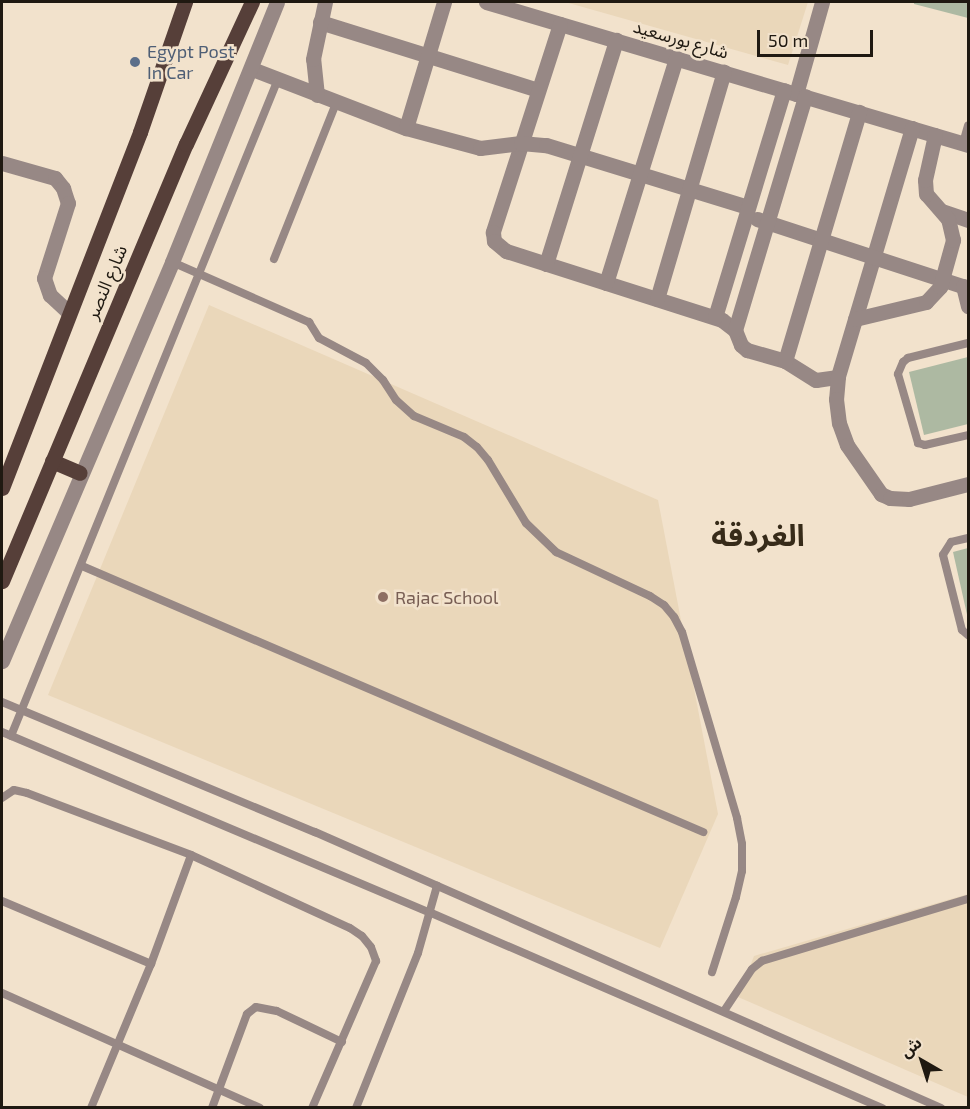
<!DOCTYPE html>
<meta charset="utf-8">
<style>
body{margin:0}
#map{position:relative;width:970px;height:1109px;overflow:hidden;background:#f2e2cc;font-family:"Exo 2","Noto Sans Arabic",sans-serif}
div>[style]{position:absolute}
.built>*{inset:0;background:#ead7ba}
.green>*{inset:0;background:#adb9a2}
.service>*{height:8px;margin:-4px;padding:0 4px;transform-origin:4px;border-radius:4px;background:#978885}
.minor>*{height:15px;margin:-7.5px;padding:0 7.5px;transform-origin:7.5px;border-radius:7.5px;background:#978885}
.primary>*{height:15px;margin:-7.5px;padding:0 7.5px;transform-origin:7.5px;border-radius:7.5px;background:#563f39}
.dots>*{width:16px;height:16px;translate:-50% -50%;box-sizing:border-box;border:3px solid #f2e2cc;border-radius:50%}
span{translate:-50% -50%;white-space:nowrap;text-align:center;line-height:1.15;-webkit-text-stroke:5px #f2e2cc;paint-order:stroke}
.street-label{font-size:18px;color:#1f1911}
.service-label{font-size:18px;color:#4e5e75}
.left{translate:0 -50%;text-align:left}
.education-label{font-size:18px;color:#785e54}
.town-label{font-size:30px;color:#372b19;font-weight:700}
.frame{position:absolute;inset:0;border:3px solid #1f1911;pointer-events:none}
.north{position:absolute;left:892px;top:1031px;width:60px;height:60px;-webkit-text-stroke:4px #f2e2cc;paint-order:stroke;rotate:321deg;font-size:16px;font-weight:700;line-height:24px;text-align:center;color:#1f1911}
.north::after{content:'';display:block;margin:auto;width:21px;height:27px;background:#1f1911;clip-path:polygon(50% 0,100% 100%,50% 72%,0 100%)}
.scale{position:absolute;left:757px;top:30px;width:116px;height:27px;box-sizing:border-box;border:3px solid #1f1911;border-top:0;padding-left:8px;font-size:18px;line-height:21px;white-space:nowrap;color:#1f1911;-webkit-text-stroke:4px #f2e2cc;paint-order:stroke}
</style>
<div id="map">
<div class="built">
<i style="clip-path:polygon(565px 2px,808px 2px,788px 65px)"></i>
<i style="clip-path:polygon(209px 305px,658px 500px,718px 814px,660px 948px,48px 695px)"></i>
<i style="clip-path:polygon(968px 894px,968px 1097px,738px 997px,754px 956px)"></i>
</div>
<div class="green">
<i style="clip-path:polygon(914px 2px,968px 2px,968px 18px,914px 4px)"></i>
<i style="clip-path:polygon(968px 357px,968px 424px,924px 435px,909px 372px)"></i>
<i style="clip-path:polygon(968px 548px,968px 619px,953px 552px)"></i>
</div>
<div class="service">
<i style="left:963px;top:143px;width:18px;rotate:-74deg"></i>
<i style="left:274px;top:259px;width:168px;rotate:-68.3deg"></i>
<i style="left:172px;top:262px;width:150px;rotate:23.7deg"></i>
<i style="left:309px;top:322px;width:19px;rotate:58deg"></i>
<i style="left:319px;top:338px;width:53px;rotate:28deg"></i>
<i style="left:366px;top:363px;width:24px;rotate:45deg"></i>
<i style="left:383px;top:380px;width:24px;rotate:57deg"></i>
<i style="left:396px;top:400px;width:24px;rotate:42deg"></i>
<i style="left:414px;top:416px;width:54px;rotate:22.8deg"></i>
<i style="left:464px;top:437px;width:16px;rotate:38deg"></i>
<i style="left:477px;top:447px;width:17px;rotate:50deg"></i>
<i style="left:488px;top:460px;width:74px;rotate:58.9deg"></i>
<i style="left:526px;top:523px;width:42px;rotate:44deg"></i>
<i style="left:556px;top:552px;width:104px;rotate:25.1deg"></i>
<i style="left:650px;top:596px;width:17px;rotate:33deg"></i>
<i style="left:664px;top:605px;width:16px;rotate:50deg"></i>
<i style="left:674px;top:617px;width:17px;rotate:62deg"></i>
<i style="left:682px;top:632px;width:194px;rotate:73.5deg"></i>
<i style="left:737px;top:818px;width:26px;rotate:79deg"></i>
<i style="left:742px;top:844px;width:27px;rotate:90deg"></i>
<i style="left:742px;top:871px;width:27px;rotate:103deg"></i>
<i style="left:736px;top:897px;width:79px;rotate:107.7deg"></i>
<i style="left:968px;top:343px;width:62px;rotate:166deg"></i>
<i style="left:908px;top:358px;width:6px;rotate:141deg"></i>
<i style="left:903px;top:362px;width:13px;rotate:113deg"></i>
<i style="left:898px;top:374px;width:72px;rotate:73.8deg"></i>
<i style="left:918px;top:443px;width:7px;rotate:16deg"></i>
<i style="left:925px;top:445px;width:44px;rotate:-13.1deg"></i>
<i style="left:968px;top:538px;width:17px;rotate:167deg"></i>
<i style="left:951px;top:542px;width:15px;rotate:122deg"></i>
<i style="left:943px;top:555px;width:77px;rotate:75.8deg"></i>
<i style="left:962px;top:630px;width:8px;rotate:40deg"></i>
<i style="left:82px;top:566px;width:676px;rotate:23.19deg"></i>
<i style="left:2px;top:702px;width:339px;rotate:22.6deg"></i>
<i style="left:315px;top:832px;width:684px;rotate:23.79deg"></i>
<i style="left:2px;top:732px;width:463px;rotate:22.9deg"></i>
<i style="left:429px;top:912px;width:494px;rotate:23.4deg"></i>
<i style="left:11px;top:736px;width:709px;rotate:-67.88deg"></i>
<i style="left:2px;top:798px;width:14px;rotate:-34deg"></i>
<i style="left:14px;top:790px;width:13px;rotate:13deg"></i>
<i style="left:27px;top:793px;width:175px;rotate:20.7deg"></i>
<i style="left:191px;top:855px;width:175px;rotate:24.7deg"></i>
<i style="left:350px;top:928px;width:14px;rotate:34deg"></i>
<i style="left:362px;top:936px;width:14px;rotate:51deg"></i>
<i style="left:371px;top:947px;width:15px;rotate:70deg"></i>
<i style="left:376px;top:961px;width:160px;rotate:113.5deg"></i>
<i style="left:2px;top:901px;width:162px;rotate:22.9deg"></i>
<i style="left:2px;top:993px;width:282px;rotate:24deg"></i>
<i style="left:724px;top:1011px;width:50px;rotate:-56.3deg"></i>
<i style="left:752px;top:969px;width:13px;rotate:-39deg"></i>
<i style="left:762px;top:961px;width:215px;rotate:-16.8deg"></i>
<i style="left:91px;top:1108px;width:156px;rotate:-67.4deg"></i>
<i style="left:151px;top:964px;width:116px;rotate:-69.8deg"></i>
<i style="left:212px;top:1108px;width:100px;rotate:-69.6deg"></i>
<i style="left:247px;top:1014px;width:11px;rotate:-38deg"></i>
<i style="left:256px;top:1007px;width:21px;rotate:11deg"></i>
<i style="left:277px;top:1011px;width:72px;rotate:25.5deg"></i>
<i style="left:356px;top:1108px;width:167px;rotate:-68.2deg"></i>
<i style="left:418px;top:953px;width:70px;rotate:-74.2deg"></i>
</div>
<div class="minor">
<i style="left:486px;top:2px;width:503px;rotate:16.52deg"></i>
<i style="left:320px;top:22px;width:228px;rotate:17.3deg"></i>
<i style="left:560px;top:24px;width:219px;rotate:107.9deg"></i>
<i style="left:493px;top:232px;width:9px;rotate:84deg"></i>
<i style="left:494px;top:241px;width:16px;rotate:40deg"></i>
<i style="left:506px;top:251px;width:227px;rotate:17.7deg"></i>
<i style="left:722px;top:320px;width:16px;rotate:38deg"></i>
<i style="left:735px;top:330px;width:16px;rotate:68deg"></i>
<i style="left:741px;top:345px;width:8px;rotate:40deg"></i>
<i style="left:747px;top:350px;width:40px;rotate:16deg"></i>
<i style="left:785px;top:361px;width:36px;rotate:32deg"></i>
<i style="left:816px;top:380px;width:22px;rotate:-8deg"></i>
<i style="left:252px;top:69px;width:165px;rotate:21deg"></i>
<i style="left:406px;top:128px;width:77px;rotate:15.1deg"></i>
<i style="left:480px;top:148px;width:41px;rotate:-7deg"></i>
<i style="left:521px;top:143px;width:25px;rotate:5deg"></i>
<i style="left:546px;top:145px;width:211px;rotate:17.1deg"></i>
<i style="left:796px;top:94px;width:96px;rotate:-74.2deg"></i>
<i style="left:317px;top:95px;width:36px;rotate:-96deg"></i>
<i style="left:313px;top:59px;width:58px;rotate:-78.1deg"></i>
<i style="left:406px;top:128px;width:132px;rotate:-73.2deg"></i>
<i style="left:912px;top:128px;width:260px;rotate:106.6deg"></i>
<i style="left:838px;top:377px;width:22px;rotate:95deg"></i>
<i style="left:836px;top:399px;width:24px;rotate:83deg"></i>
<i style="left:839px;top:423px;width:23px;rotate:70deg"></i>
<i style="left:847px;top:445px;width:60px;rotate:55.2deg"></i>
<i style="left:881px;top:494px;width:10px;rotate:24deg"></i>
<i style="left:890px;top:498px;width:19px;rotate:3deg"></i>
<i style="left:909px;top:499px;width:61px;rotate:-14.3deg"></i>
<i style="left:2px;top:163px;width:55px;rotate:15.8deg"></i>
<i style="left:55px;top:178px;width:13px;rotate:51deg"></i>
<i style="left:63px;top:188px;width:16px;rotate:72deg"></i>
<i style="left:68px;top:203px;width:79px;rotate:107.7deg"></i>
<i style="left:44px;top:278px;width:18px;rotate:71deg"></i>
<i style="left:50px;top:295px;width:26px;rotate:43deg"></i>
<i style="left:942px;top:211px;width:28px;rotate:19deg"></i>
<i style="left:757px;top:219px;width:222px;rotate:18.1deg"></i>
<i style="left:546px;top:264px;width:235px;rotate:-72.6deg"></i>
<i style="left:606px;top:283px;width:236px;rotate:-72.7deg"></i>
<i style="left:963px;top:286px;width:21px;rotate:76deg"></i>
<i style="left:657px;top:299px;width:237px;rotate:-73.6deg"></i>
<i style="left:715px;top:317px;width:237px;rotate:-73.1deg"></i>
<i style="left:855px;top:319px;width:73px;rotate:-13.5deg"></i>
<i style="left:926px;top:302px;width:21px;rotate:-47deg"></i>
<i style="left:940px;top:287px;width:49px;rotate:-74.5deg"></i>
<i style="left:953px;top:240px;width:22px;rotate:-103deg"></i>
<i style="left:948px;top:219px;width:33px;rotate:-131deg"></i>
<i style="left:926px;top:194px;width:14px;rotate:-94deg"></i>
<i style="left:925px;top:180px;width:46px;rotate:-77.5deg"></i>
<i style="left:735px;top:330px;width:244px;rotate:-73.3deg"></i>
<i style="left:785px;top:361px;width:260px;rotate:-73.4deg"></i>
<i style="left:2px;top:661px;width:434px;rotate:-66.9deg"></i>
<i style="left:172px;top:262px;width:280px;rotate:-68deg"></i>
</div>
<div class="primary">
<i style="left:52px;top:461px;width:30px;rotate:23deg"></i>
<i style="left:2px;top:488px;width:382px;rotate:-68.8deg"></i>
<i style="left:140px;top:132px;width:138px;rotate:-70.9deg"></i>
<i style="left:2px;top:581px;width:474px;rotate:-67.2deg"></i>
<i style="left:186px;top:144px;width:157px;rotate:-65.1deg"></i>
</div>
<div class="dots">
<i style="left:135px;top:62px;background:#5c6f8a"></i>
<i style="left:383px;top:597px;background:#8d6e63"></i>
</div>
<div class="street-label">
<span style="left:681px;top:39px;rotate:16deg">شارع بورسعيد</span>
<span style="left:106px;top:282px;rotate:-67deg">شارع النصر</span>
</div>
<div class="service-label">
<span class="left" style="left:147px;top:62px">Egypt Post<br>In Car</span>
</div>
<div class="education-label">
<span class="left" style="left:395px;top:597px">Rajac School</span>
</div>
<div class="town-label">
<span style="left:758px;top:534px">الغردقة</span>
</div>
<div class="frame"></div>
<div class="north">ش</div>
<div class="scale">50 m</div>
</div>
